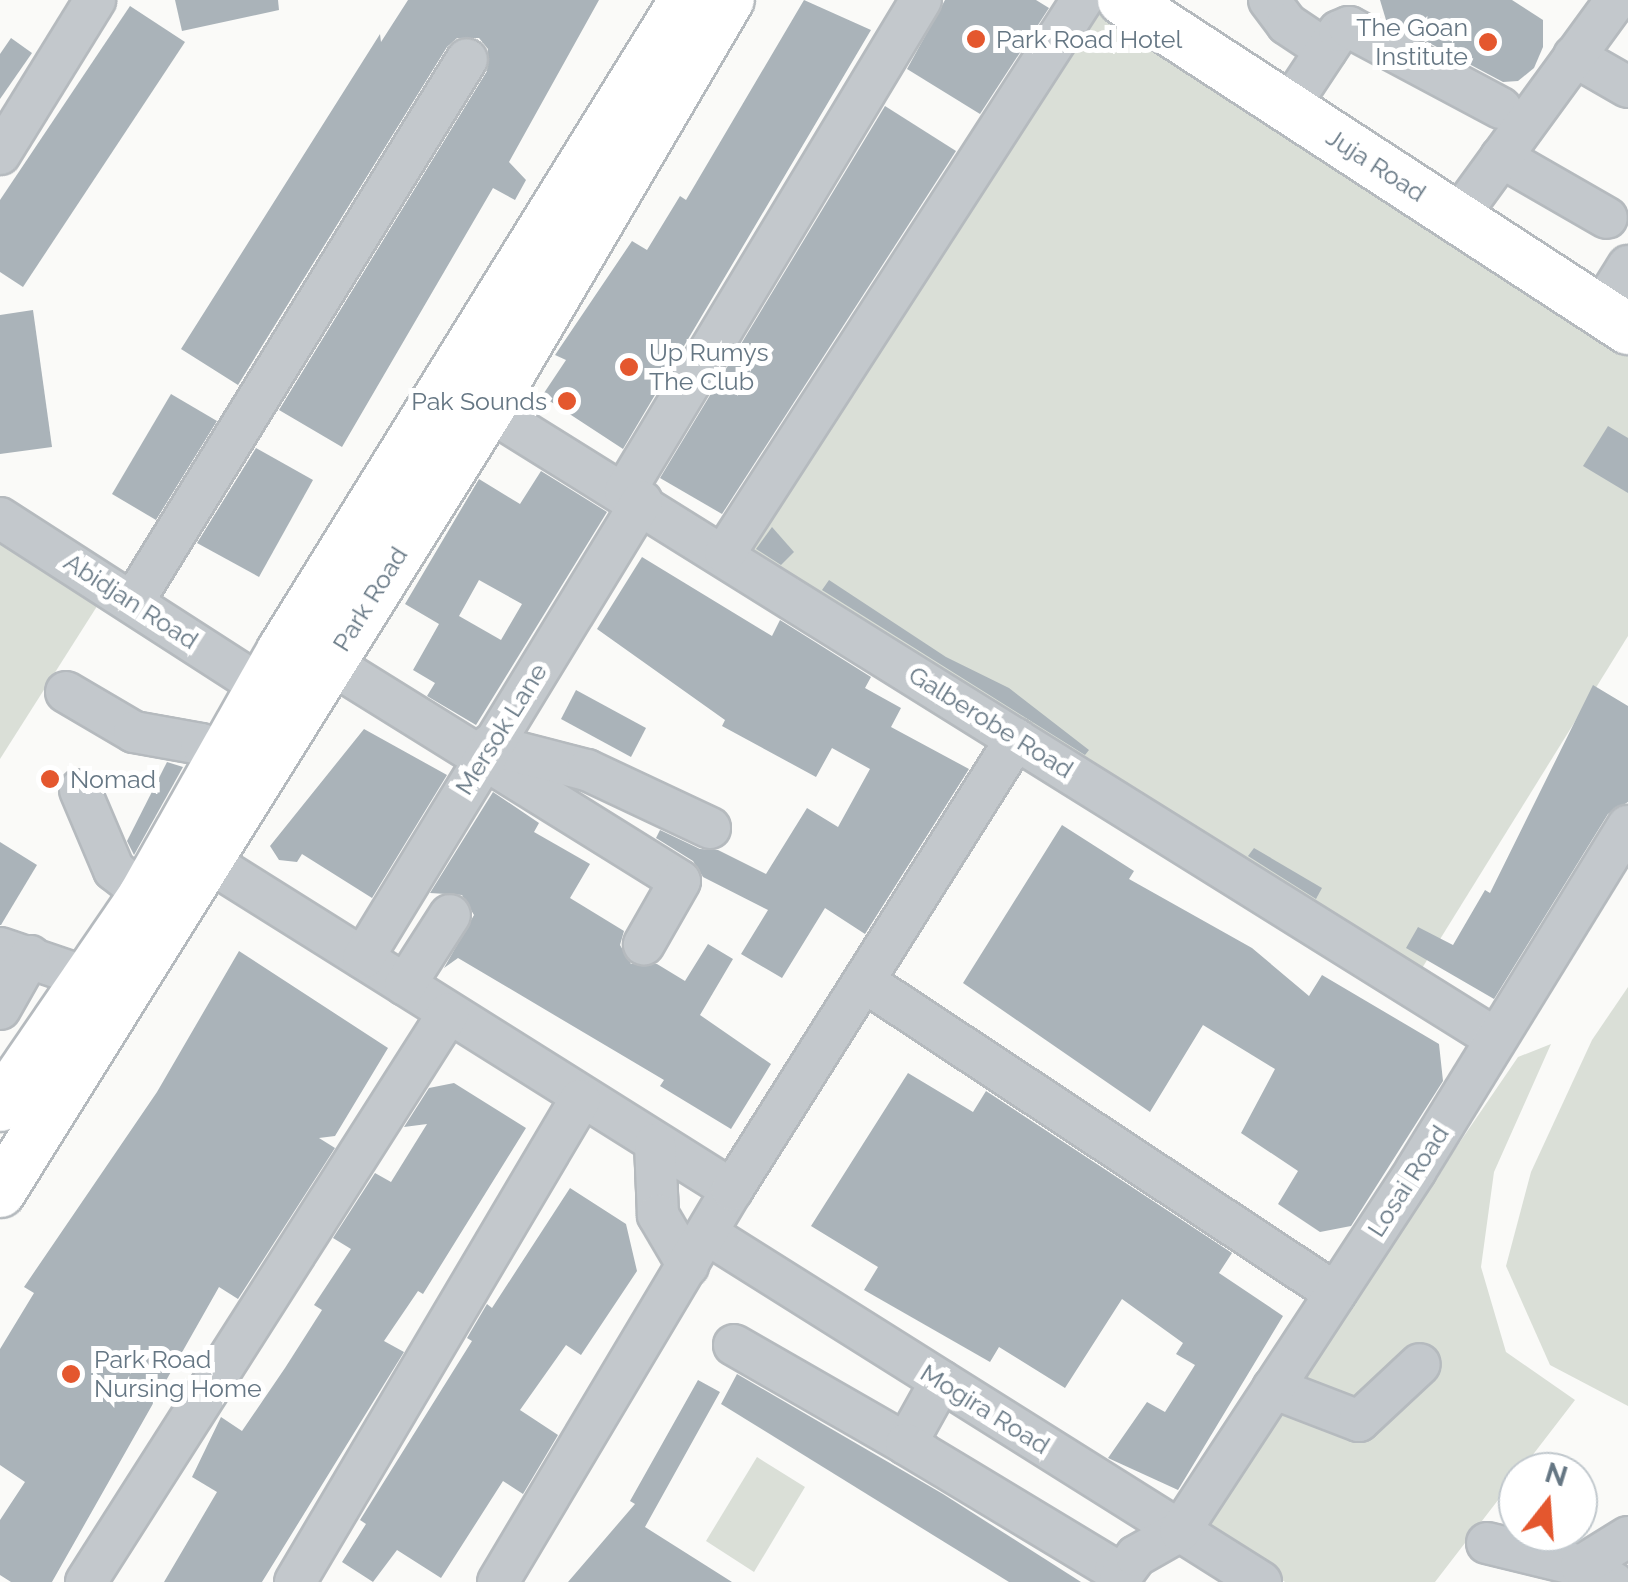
<!DOCTYPE html>
<style>
body{margin:0}
#map{position:relative;width:1628px;height:1582px;overflow:hidden;background:#fafaf8;font-family:Raleway,sans-serif}
div>[style]{position:absolute}
.green>*{inset:0;background:#dadfd7}
.building>*{inset:0;background:#aab3b9}
.roads{filter:drop-shadow(2px 0 #b5babe) drop-shadow(-2px 0 #b5babe) drop-shadow(0 2px #b5babe) drop-shadow(0 -2px #b5babe)}
.minor>*{height:40px;margin:-20px;padding:0 20px;transform-origin:20px;border-radius:20px;background:#c3c8cc}
.major>*{height:50px;margin:-25px;padding:0 25px;transform-origin:25px;border-radius:25px;background:#fff}
.dots>*{width:28px;height:28px;translate:-50% -50%;box-sizing:border-box;border:5px solid #fff;border-radius:50%}
span{translate:-50% -50%;white-space:nowrap;text-align:center;line-height:1.15;-webkit-text-stroke:10px #fff;paint-order:stroke}
.poi-label{font-size:25px;color:#657683}
.right{translate:-100% -50%;text-align:right}
.left{translate:0 -50%;text-align:left}
.street-label{font-size:25px;color:#657683}
.north{position:absolute;left:1498px;top:1452px;width:100px;height:100px;box-sizing:border-box;background:#fff;border:2px solid #c1c8cd;border-radius:50%;rotate:17deg;font-size:28px;font-weight:700;line-height:40px;text-align:center;color:#657683}
.north::after{content:'';display:block;margin:auto;width:35px;height:45px;background:#e4572e;clip-path:polygon(50% 0,100% 100%,50% 72%,0 100%)}
</style>
<div id="map">
<div class="green">
<i style="clip-path:polygon(1082px 0,1123px 0,1628px 329px,1628px 636px,1411px 986px,725px 553px)"></i>
<i style="clip-path:polygon(0 536px,101px 600px,0 759px)"></i>
<i style="clip-path:polygon(1628px 987px,1628px 1406px,1550px 1365px,1506px 1266px,1531px 1172px,1592px 1040px)"></i>
<i style="clip-path:polygon(1551px 1044px,1494px 1172px,1481px 1267px,1506px 1352px,1575px 1400px,1435px 1582px,1285px 1582px,1197px 1527px,1518px 1057px)"></i>
<i style="clip-path:polygon(757px 1457px,805px 1487px,754px 1572px,706px 1541px)"></i>
</div>
<div class="building">
<i style="clip-path:polygon(175px 0,278px 0,279px 10px,182px 31px)"></i>
<i style="clip-path:polygon(408px 0,599px 0,509px 162px,526px 180px,515px 200px,493px 188px,342px 447px,279px 410px,487px 71px,488px 49px,479px 38px,457px 38px,447px 47px,238px 385px,181px 349px,380px 34px,381px 42px)"></i>
<i style="clip-path:polygon(804px 0,871px 30px,623px 449px,542px 396px,566px 360px,555px 355px,632px 241px,647px 250px,680px 196px,686px 200px)"></i>
<i style="clip-path:polygon(945px 0,1036px 0,1049px 8px,980px 114px,907px 69px)"></i>
<i style="clip-path:polygon(1380px 0,1512px 0,1543px 20px,1543px 47px,1534px 68px,1518px 81px,1503px 82px,1386px 20px)"></i>
<i style="clip-path:polygon(130px 6px,185px 42px,23px 287px,0 272px,0 200px)"></i>
<i style="clip-path:polygon(11px 38px,32px 53px,0 99px,0 54px)"></i>
<i style="clip-path:polygon(885px 106px,956px 151px,722px 514px,660px 478px)"></i>
<i style="clip-path:polygon(33px 310px,52px 447px,0 454px,0 315px)"></i>
<i style="clip-path:polygon(171px 394px,217px 421px,156px 520px,112px 494px)"></i>
<i style="clip-path:polygon(1608px 426px,1628px 438px,1628px 493px,1583px 466px)"></i>
<i style="clip-path:polygon(256px 448px,313px 480px,259px 577px,197px 543px)"></i>
<i style="clip-path:polygon(evenodd,541px 471px,607px 512px,476px 725px,427px 696px,435px 683px,413px 670px,439px 624px,405px 604px,479px 479px,520px 504px,541px 471px,479px 580px,522px 604px,501px 640px,459px 616px,479px 580px)"></i>
<i style="clip-path:polygon(772px 527px,794px 552px,781px 565px,756px 549px)"></i>
<i style="clip-path:polygon(642px 557px,772px 636px,780px 620px,871px 677px,865px 688px,901px 708px,891px 727px,969px 769px,865px 934px,825px 908px,782px 978px,741px 954px,768px 910px,703px 877px,693px 861px,656px 838px,660px 830px,700px 849px,718px 850px,766px 874px,807px 808px,838px 827px,870px 769px,832px 748px,816px 777px,722px 726px,725px 720px,597px 629px)"></i>
<i style="clip-path:polygon(829px 580px,946px 657px,1009px 688px,1089px 750px,1085px 755px,822px 590px)"></i>
<i style="clip-path:polygon(1593px 685px,1628px 706px,1628px 802px,1608px 814px,1494px 999px,1406px 948px,1418px 927px,1453px 945px,1485px 890px,1490px 893px)"></i>
<i style="clip-path:polygon(576px 690px,646px 728px,631px 757px,561px 719px)"></i>
<i style="clip-path:polygon(364px 729px,447px 775px,372px 898px,302px 854px,297px 862px,279px 860px,270px 846px)"></i>
<i style="clip-path:polygon(167px 762px,183px 767px,134px 855px,127px 841px)"></i>
<i style="clip-path:polygon(493px 792px,539px 823px,534px 832px,590px 864px,570px 898px,624px 931px,620px 945px,631px 964px,657px 964px,685px 981px,708px 944px,733px 959px,700px 1015px,771px 1064px,731px 1129px,660px 1086px,664px 1080px,458px 958px,444px 968px,474px 915px,462px 895px,430px 893px)"></i>
<i style="clip-path:polygon(1062px 825px,1134px 871px,1129px 879px,1252px 948px,1309px 996px,1322px 975px,1439px 1044px,1443px 1081px,1351px 1226px,1320px 1232px,1278px 1204px,1298px 1171px,1241px 1133px,1275px 1069px,1203px 1025px,1150px 1112px,963px 983px)"></i>
<i style="clip-path:polygon(0 842px,37px 865px,1px 925px,0 925px)"></i>
<i style="clip-path:polygon(1254px 848px,1322px 888px,1316px 899px,1248px 856px)"></i>
<i style="clip-path:polygon(239px 951px,388px 1048px,335px 1136px,319px 1138px,335px 1148px,238px 1299px,219px 1287px,52px 1582px,11px 1582px,0 1575px,0 1520px,25px 1482px,0 1465px,0 1349px,34px 1293px,24px 1287px,157px 1092px)"></i>
<i style="clip-path:polygon(908px 1073px,973px 1112px,986px 1091px,1232px 1253px,1219px 1273px,1283px 1316px,1178px 1490px,1108px 1458px,1147px 1402px,1165px 1412px,1195px 1365px,1176px 1354px,1183px 1343px,1122px 1299px,1065px 1388px,999px 1347px,990px 1362px,864px 1290px,878px 1267px,811px 1226px)"></i>
<i style="clip-path:polygon(454px 1083px,526px 1128px,423px 1294px,418px 1291px,384px 1341px,404px 1352px,262px 1582px,164px 1582px,217px 1492px,192px 1477px,221px 1417px,242px 1431px,285px 1368px,322px 1310px,314px 1305px,351px 1249px,333px 1238px,375px 1173px,391px 1182px,427px 1124px,404px 1127px,429px 1088px)"></i>
<i style="clip-path:polygon(570px 1188px,626px 1224px,637px 1271px,581px 1355px,566px 1345px,520px 1410px,558px 1435px,523px 1494px,503px 1481px,441px 1578px,397px 1550px,373px 1582px,342px 1562px,366px 1524px,360px 1520px,472px 1341px,467px 1338px,487px 1304px,492px 1308px)"></i>
<i style="clip-path:polygon(737px 1374px,943px 1494px,1081px 1582px,1009px 1582px,721px 1404px)"></i>
<i style="clip-path:polygon(698px 1380px,720px 1392px,645px 1527px,732px 1582px,568px 1582px,635px 1504px,630px 1501px)"></i>
</div>
<div class="roads">
<div class="minor">
<i style="left:1269px;top:0;width:30px;rotate:53deg"></i>
<i style="left:1287px;top:24px;width:47px;rotate:33.7deg"></i>
<i style="left:1574px;top:56px;width:62px;rotate:29.9deg"></i>
<i style="left:1288px;top:108px;width:92px;rotate:-56.5deg"></i>
<i style="left:1339px;top:31px;width:11px;rotate:-22deg"></i>
<i style="left:1349px;top:27px;width:172px;rotate:28.1deg"></i>
<i style="left:0;top:154px;width:181px;rotate:-58.3deg"></i>
<i style="left:1501px;top:157px;width:122px;rotate:29.9deg"></i>
<i style="left:1457px;top:218px;width:268px;rotate:-53.9deg"></i>
<i style="left:1600px;top:311px;width:53px;rotate:-58.1deg"></i>
<i style="left:488px;top:410px;width:1185px;rotate:31.96deg"></i>
<i style="left:625px;top:491px;width:573px;rotate:-58.92deg"></i>
<i style="left:0;top:518px;width:310px;rotate:32.8deg"></i>
<i style="left:725px;top:553px;width:658px;rotate:-57.15deg"></i>
<i style="left:133px;top:602px;width:637px;rotate:-58.4deg"></i>
<i style="left:330px;top:663px;width:412px;rotate:31.9deg"></i>
<i style="left:680px;top:881px;width:73px;rotate:119.7deg"></i>
<i style="left:66px;top:692px;width:79px;rotate:30.5deg"></i>
<i style="left:134px;top:732px;width:68px;rotate:10.2deg"></i>
<i style="left:201px;top:744px;width:53px;rotate:23.2deg"></i>
<i style="left:490px;top:745px;width:100px;rotate:14.5deg"></i>
<i style="left:587px;top:770px;width:136px;rotate:25.2deg"></i>
<i style="left:80px;top:790px;width:87px;rotate:67deg"></i>
<i style="left:114px;top:870px;width:68px;rotate:37.9deg"></i>
<i style="left:208px;top:861px;width:619px;rotate:32.12deg"></i>
<i style="left:0;top:948px;width:90px;rotate:18.8deg"></i>
<i style="left:85px;top:977px;width:31px;rotate:32deg"></i>
<i style="left:363px;top:958px;width:535px;rotate:-58.6deg"></i>
<i style="left:865px;top:982px;width:564px;rotate:33.49deg"></i>
<i style="left:405px;top:985px;width:83px;rotate:-57.3deg"></i>
<i style="left:0;top:1009px;width:61px;rotate:-60.5deg"></i>
<i style="left:655px;top:1144px;width:71px;rotate:87.6deg"></i>
<i style="left:658px;top:1215px;width:59px;rotate:59.5deg"></i>
<i style="left:709px;top:1235px;width:652px;rotate:32.15deg"></i>
<i style="left:734px;top:1345px;width:198px;rotate:29.9deg"></i>
<i style="left:906px;top:1444px;width:72px;rotate:-60.9deg"></i>
<i style="left:1273px;top:1388px;width:92px;rotate:21deg"></i>
<i style="left:1359px;top:1421px;width:83px;rotate:-43.1deg"></i>
<i style="left:906px;top:1444px;width:244px;rotate:31.1deg"></i>
<i style="left:1115px;top:1570px;width:13px;rotate:63deg"></i>
<i style="left:1487px;top:1543px;width:97px;rotate:13.7deg"></i>
<i style="left:1581px;top:1566px;width:36px;rotate:27deg"></i>
<i style="left:1581px;top:1566px;width:55px;rotate:-31.7deg"></i>
<i style="left:1120px;top:1578px;width:27px;rotate:-54deg"></i>
<i style="left:1136px;top:1556px;width:51px;rotate:-29.6deg"></i>
<i style="left:1180px;top:1531px;width:431px;rotate:-56.8deg"></i>
<i style="left:1416px;top:1170px;width:404px;rotate:-58.4deg"></i>
<i style="left:86px;top:1582px;width:674px;rotate:-57.49deg"></i>
<i style="left:295px;top:1582px;width:560px;rotate:-59.4deg"></i>
<i style="left:498px;top:1582px;width:457px;rotate:-59.2deg"></i>
<i style="left:732px;top:1190px;width:533px;rotate:-57.8deg"></i>
</div>
<div class="major">
<i style="left:1123px;top:0;width:603px;rotate:33.08deg"></i>
<i style="left:0;top:1106px;width:253px;rotate:-55.6deg"></i>
<i style="left:143px;top:897px;width:283px;rotate:-60.5deg"></i>
<i style="left:282px;top:651px;width:766px;rotate:-58.24deg"></i>
<i style="left:0;top:1192px;width:922px;rotate:-58.03deg"></i>
<i style="left:488px;top:410px;width:476px;rotate:-59.6deg"></i>
</div>
</div>
<div class="dots">
<i style="left:976px;top:39px;background:#e4572e"></i>
<i style="left:1488px;top:42px;background:#e4572e"></i>
<i style="left:629px;top:367px;background:#e4572e"></i>
<i style="left:567px;top:401px;background:#e4572e"></i>
<i style="left:50px;top:779px;background:#e4572e"></i>
<i style="left:71px;top:1374px;background:#e4572e"></i>
</div>
<div class="poi-label">
<span class="right" style="left:1468px;top:42px">The Goan<br>Institute</span>
<span class="left" style="left:996px;top:39px">Park Road Hotel</span>
<span class="left" style="left:649px;top:367px">Up Rumys<br>The Club</span>
<span class="right" style="left:547px;top:401px">Pak Sounds</span>
<span class="left" style="left:70px;top:779px">Nomad</span>
<span class="left" style="left:94px;top:1374px">Park Road<br>Nursing Home</span>
</div>
<div class="street-label">
<span style="left:1376px;top:165px;rotate:33deg">Juja Road</span>
<span style="left:370px;top:599px;rotate:-58deg">Park Road</span>
<span style="left:131px;top:601px;rotate:33deg">Abidjan Road</span>
<span style="left:991px;top:722px;rotate:32deg">Galberobe Road</span>
<span style="left:501px;top:729px;rotate:-58deg">Mersok Lane</span>
<span style="left:1408px;top:1181px;rotate:-57deg">Losai Road</span>
<span style="left:985px;top:1409px;rotate:32deg">Mogira Road</span>
</div>
<div class="north">N</div>
</div>
